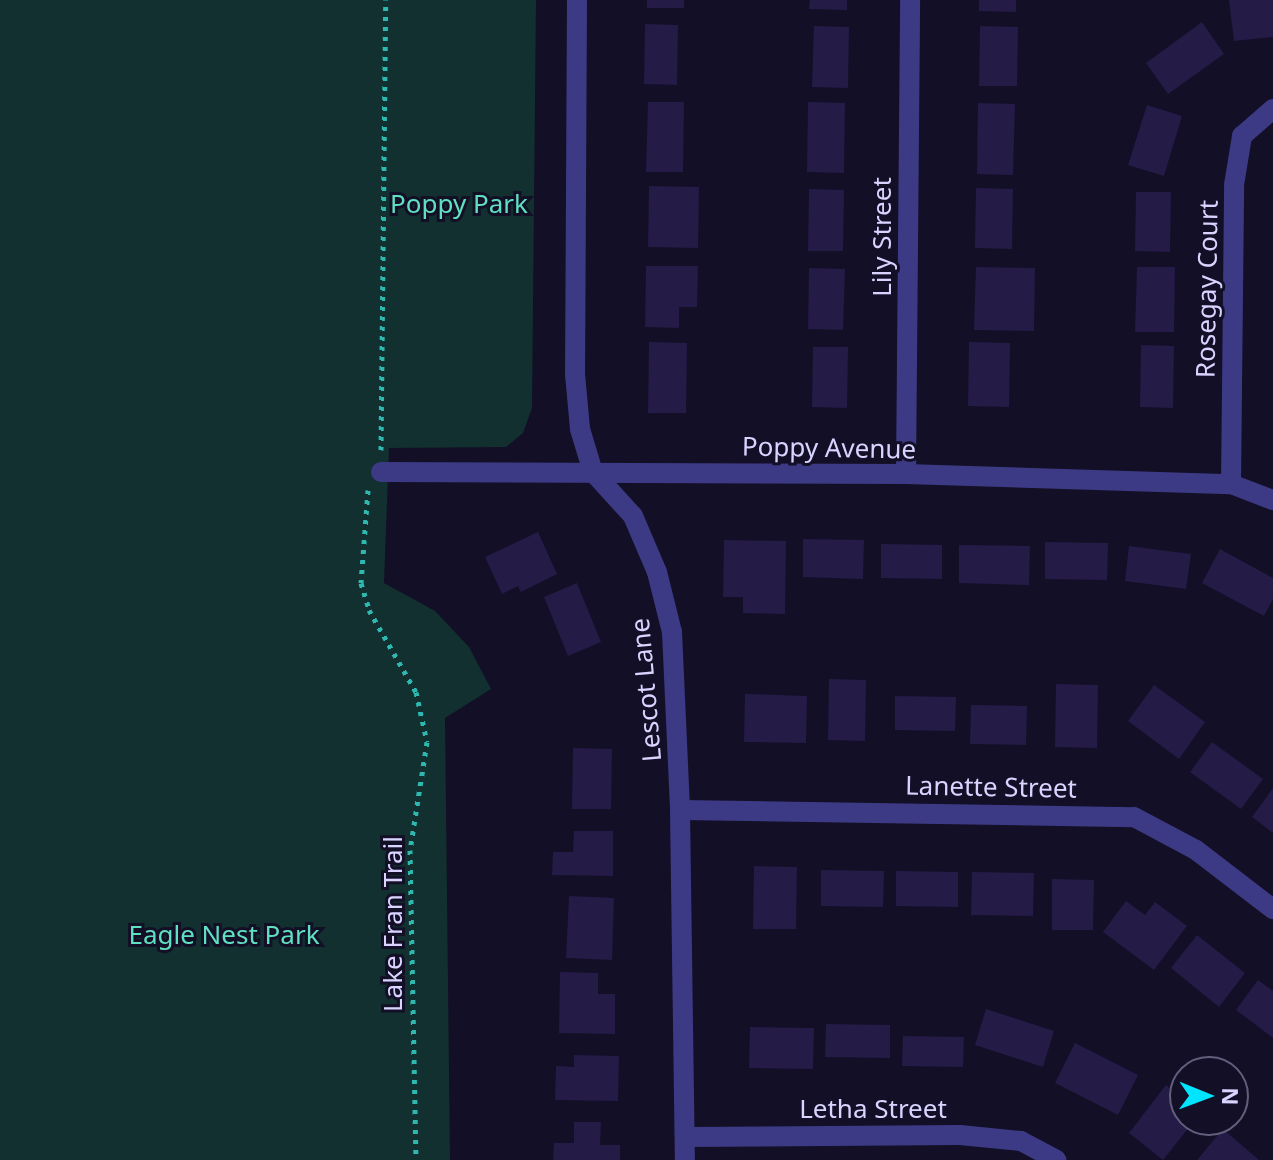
<!DOCTYPE html>
<style>
body{margin:0}
#map{position:relative;width:1273px;height:1160px;overflow:hidden;background:#130f26;font-family:"Noto Sans",sans-serif}
div>[style]{position:absolute}
.green>*{inset:0;background:#12302f}
.building>*{inset:0;background:#241b47}
.path>*{height:5px;margin-top:-2.5px;transform-origin:0;background:repeating-linear-gradient(90deg,#2fb8b0 0 4px,transparent 0 10px)}
.minor>*{height:20px;margin:-10px;padding:0 10px;transform-origin:10px;border-radius:10px;background:#3d3a85}
span{translate:-50% -50%;white-space:nowrap;text-align:center;line-height:1.15;-webkit-text-stroke:6px #130f26;paint-order:stroke}
.park-label{font-size:26px;color:#5fe0c0}
.street-label{font-size:26px;color:#d9d4ff}
.north{position:absolute;left:1169px;top:1056px;width:80px;height:80px;box-sizing:border-box;background:#130f26;border:2px solid #625e7d;border-radius:50%;rotate:91deg;font-size:22px;font-weight:700;line-height:32px;text-align:center;color:#d9d4ff}
.north::after{content:'';display:block;margin:auto;width:28px;height:36px;background:#00e5ff;clip-path:polygon(50% 0,100% 100%,50% 72%,0 100%)}
</style>
<div id="map">
<div class="green">
<i style="clip-path:polygon(0 0,536px 0,532px 408px,523px 433px,506px 447px,389px 448px,384px 583px,435px 611px,469px 647px,491px 689px,445px 718px,450px 1160px,0 1160px)"></i>
</div>
<div class="building">
<i style="clip-path:polygon(647px 0,684px 0,684px 8px,647px 8px)"></i>
<i style="clip-path:polygon(810px 0,847px 0,847px 10px,809px 9px)"></i>
<i style="clip-path:polygon(979px 0,1016px 0,1016px 12px,979px 11px)"></i>
<i style="clip-path:polygon(1229px 0,1273px 0,1273px 37px,1234px 41px)"></i>
<i style="clip-path:polygon(1202px 22px,1224px 54px,1168px 94px,1146px 63px)"></i>
<i style="clip-path:polygon(645px 24px,678px 25px,677px 85px,644px 84px)"></i>
<i style="clip-path:polygon(814px 26px,849px 27px,848px 88px,812px 87px)"></i>
<i style="clip-path:polygon(980px 26px,1018px 27px,1017px 86px,979px 86px)"></i>
<i style="clip-path:polygon(648px 102px,684px 102px,683px 172px,646px 172px)"></i>
<i style="clip-path:polygon(808px 102px,845px 103px,844px 173px,807px 172px)"></i>
<i style="clip-path:polygon(978px 103px,1015px 104px,1013px 175px,977px 174px)"></i>
<i style="clip-path:polygon(1147px 105px,1182px 116px,1164px 176px,1128px 165px)"></i>
<i style="clip-path:polygon(649px 186px,699px 187px,698px 248px,648px 247px)"></i>
<i style="clip-path:polygon(976px 188px,1013px 189px,1012px 249px,975px 248px)"></i>
<i style="clip-path:polygon(809px 189px,844px 190px,843px 251px,808px 251px)"></i>
<i style="clip-path:polygon(1136px 192px,1171px 192px,1170px 252px,1135px 251px)"></i>
<i style="clip-path:polygon(646px 266px,698px 266px,697px 307px,679px 307px,679px 328px,645px 327px)"></i>
<i style="clip-path:polygon(976px 267px,1035px 268px,1034px 331px,974px 330px)"></i>
<i style="clip-path:polygon(1137px 267px,1175px 267px,1174px 332px,1135px 332px)"></i>
<i style="clip-path:polygon(809px 268px,845px 269px,843px 330px,808px 329px)"></i>
<i style="clip-path:polygon(649px 342px,687px 343px,686px 413px,648px 413px)"></i>
<i style="clip-path:polygon(969px 342px,1010px 343px,1009px 407px,968px 406px)"></i>
<i style="clip-path:polygon(1141px 345px,1174px 346px,1173px 408px,1140px 407px)"></i>
<i style="clip-path:polygon(813px 347px,848px 347px,847px 408px,812px 407px)"></i>
<i style="clip-path:polygon(538px 532px,557px 574px,521px 592px,518px 586px,502px 594px,485px 557px)"></i>
<i style="clip-path:polygon(803px 539px,864px 540px,863px 579px,803px 577px)"></i>
<i style="clip-path:polygon(724px 540px,786px 541px,785px 614px,743px 613px,743px 597px,723px 597px)"></i>
<i style="clip-path:polygon(1045px 542px,1108px 543px,1107px 580px,1045px 579px)"></i>
<i style="clip-path:polygon(881px 544px,942px 545px,942px 579px,881px 578px)"></i>
<i style="clip-path:polygon(959px 545px,1030px 546px,1029px 585px,959px 583px)"></i>
<i style="clip-path:polygon(1129px 546px,1191px 554px,1186px 589px,1125px 581px)"></i>
<i style="clip-path:polygon(1220px 549px,1273px 578px,1273px 599px,1264px 616px,1202px 583px)"></i>
<i style="clip-path:polygon(577px 583px,601px 642px,568px 656px,544px 597px)"></i>
<i style="clip-path:polygon(829px 679px,866px 680px,865px 741px,828px 740px)"></i>
<i style="clip-path:polygon(1056px 684px,1098px 685px,1097px 748px,1055px 747px)"></i>
<i style="clip-path:polygon(1154px 685px,1205px 722px,1179px 759px,1128px 721px)"></i>
<i style="clip-path:polygon(745px 694px,807px 696px,806px 743px,744px 742px)"></i>
<i style="clip-path:polygon(895px 696px,956px 697px,955px 731px,895px 730px)"></i>
<i style="clip-path:polygon(971px 705px,1027px 706px,1026px 745px,970px 744px)"></i>
<i style="clip-path:polygon(1212px 742px,1263px 779px,1241px 809px,1190px 772px)"></i>
<i style="clip-path:polygon(573px 748px,612px 749px,611px 809px,572px 809px)"></i>
<i style="clip-path:polygon(1273px 788px,1273px 833px,1252px 817px)"></i>
<i style="clip-path:polygon(574px 831px,613px 831px,613px 876px,552px 875px,553px 852px,573px 852px)"></i>
<i style="clip-path:polygon(754px 866px,797px 867px,796px 929px,753px 929px)"></i>
<i style="clip-path:polygon(821px 870px,884px 871px,883px 907px,821px 906px)"></i>
<i style="clip-path:polygon(896px 871px,958px 872px,958px 907px,896px 906px)"></i>
<i style="clip-path:polygon(972px 872px,1034px 873px,1033px 916px,971px 915px)"></i>
<i style="clip-path:polygon(1052px 879px,1094px 880px,1093px 930px,1052px 930px)"></i>
<i style="clip-path:polygon(569px 896px,614px 898px,612px 960px,566px 958px)"></i>
<i style="clip-path:polygon(1126px 901px,1145px 915px,1155px 902px,1187px 926px,1154px 970px,1103px 932px)"></i>
<i style="clip-path:polygon(1197px 935px,1245px 973px,1219px 1007px,1171px 968px)"></i>
<i style="clip-path:polygon(560px 972px,598px 973px,598px 994px,615px 994px,615px 1034px,559px 1033px)"></i>
<i style="clip-path:polygon(1258px 980px,1273px 991px,1273px 1038px,1236px 1010px)"></i>
<i style="clip-path:polygon(986px 1009px,1054px 1031px,1043px 1067px,975px 1045px)"></i>
<i style="clip-path:polygon(826px 1024px,890px 1025px,890px 1058px,825px 1057px)"></i>
<i style="clip-path:polygon(750px 1027px,814px 1028px,813px 1069px,749px 1068px)"></i>
<i style="clip-path:polygon(903px 1036px,964px 1037px,963px 1067px,902px 1066px)"></i>
<i style="clip-path:polygon(1075px 1043px,1138px 1075px,1118px 1115px,1055px 1083px)"></i>
<i style="clip-path:polygon(574px 1055px,619px 1056px,618px 1101px,555px 1100px,556px 1066px,574px 1067px)"></i>
<i style="clip-path:polygon(1166px 1085px,1185px 1100px,1185px 1120px,1195px 1120px,1163px 1160px,1129px 1133px)"></i>
<i style="clip-path:polygon(574px 1122px,601px 1122px,600px 1145px,620px 1145px,620px 1160px,553px 1160px,554px 1143px,574px 1143px)"></i>
<i style="clip-path:polygon(1223px 1129px,1259px 1160px,1197px 1160px)"></i>
</div>
<div class="path">
<i style="left:381px;top:450px;width:450px;rotate:-89.4deg"></i>
<i style="left:368px;top:490px;width:93px;rotate:94.3deg"></i>
<i style="left:361px;top:583px;width:28px;rotate:73deg"></i>
<i style="left:369px;top:610px;width:95px;rotate:60.2deg"></i>
<i style="left:416px;top:692px;width:51px;rotate:77.6deg"></i>
<i style="left:427px;top:742px;width:109px;rotate:98.9deg"></i>
<i style="left:410px;top:850px;width:310px;rotate:88.9deg"></i>
</div>
<div class="minor">
<i style="left:577px;top:0;width:374px;rotate:90.3deg"></i>
<i style="left:575px;top:374px;width:55px;rotate:84.8deg"></i>
<i style="left:580px;top:429px;width:45px;rotate:73.2deg"></i>
<i style="left:593px;top:472px;width:59px;rotate:47.7deg"></i>
<i style="left:633px;top:516px;width:61px;rotate:66.8deg"></i>
<i style="left:657px;top:572px;width:62px;rotate:76deg"></i>
<i style="left:672px;top:632px;width:178px;rotate:87.4deg"></i>
<i style="left:680px;top:810px;width:350px;rotate:89.2deg"></i>
<i style="left:381px;top:472px;width:525px;rotate:0.22deg"></i>
<i style="left:906px;top:474px;width:325px;rotate:1.8deg"></i>
<i style="left:1231px;top:484px;width:45px;rotate:20.9deg"></i>
<i style="left:906px;top:474px;width:474px;rotate:-89.5deg"></i>
<i style="left:1231px;top:484px;width:299px;rotate:-89.4deg"></i>
<i style="left:1234px;top:185px;width:50px;rotate:-80.7deg"></i>
<i style="left:1242px;top:136px;width:41px;rotate:-41.1deg"></i>
<i style="left:680px;top:810px;width:454px;rotate:0.9deg"></i>
<i style="left:1134px;top:817px;width:70px;rotate:28deg"></i>
<i style="left:1196px;top:850px;width:97px;rotate:37.5deg"></i>
<i style="left:685px;top:1137px;width:275px;rotate:-0.4deg"></i>
<i style="left:960px;top:1135px;width:61px;rotate:5.6deg"></i>
<i style="left:1021px;top:1141px;width:40px;rotate:28deg"></i>
</div>
<div class="park-label">
<span style="left:459px;top:204px">Poppy Park</span>
<span style="left:224px;top:935px">Eagle Nest Park</span>
</div>
<div class="street-label">
<span style="left:882px;top:237px;rotate:-90deg">Lily Street</span>
<span style="left:1207px;top:289px;rotate:-89deg">Rosegay Court</span>
<span style="left:829px;top:448px;rotate:1deg">Poppy Avenue</span>
<span style="left:646px;top:690px;rotate:-95deg">Lescot Lane</span>
<span style="left:991px;top:787px;rotate:1deg">Lanette Street</span>
<span style="left:393px;top:924px;rotate:-90deg">Lake Fran Trail</span>
<span style="left:873px;top:1109px">Letha Street</span>
</div>
<div class="north">N</div>
</div>
